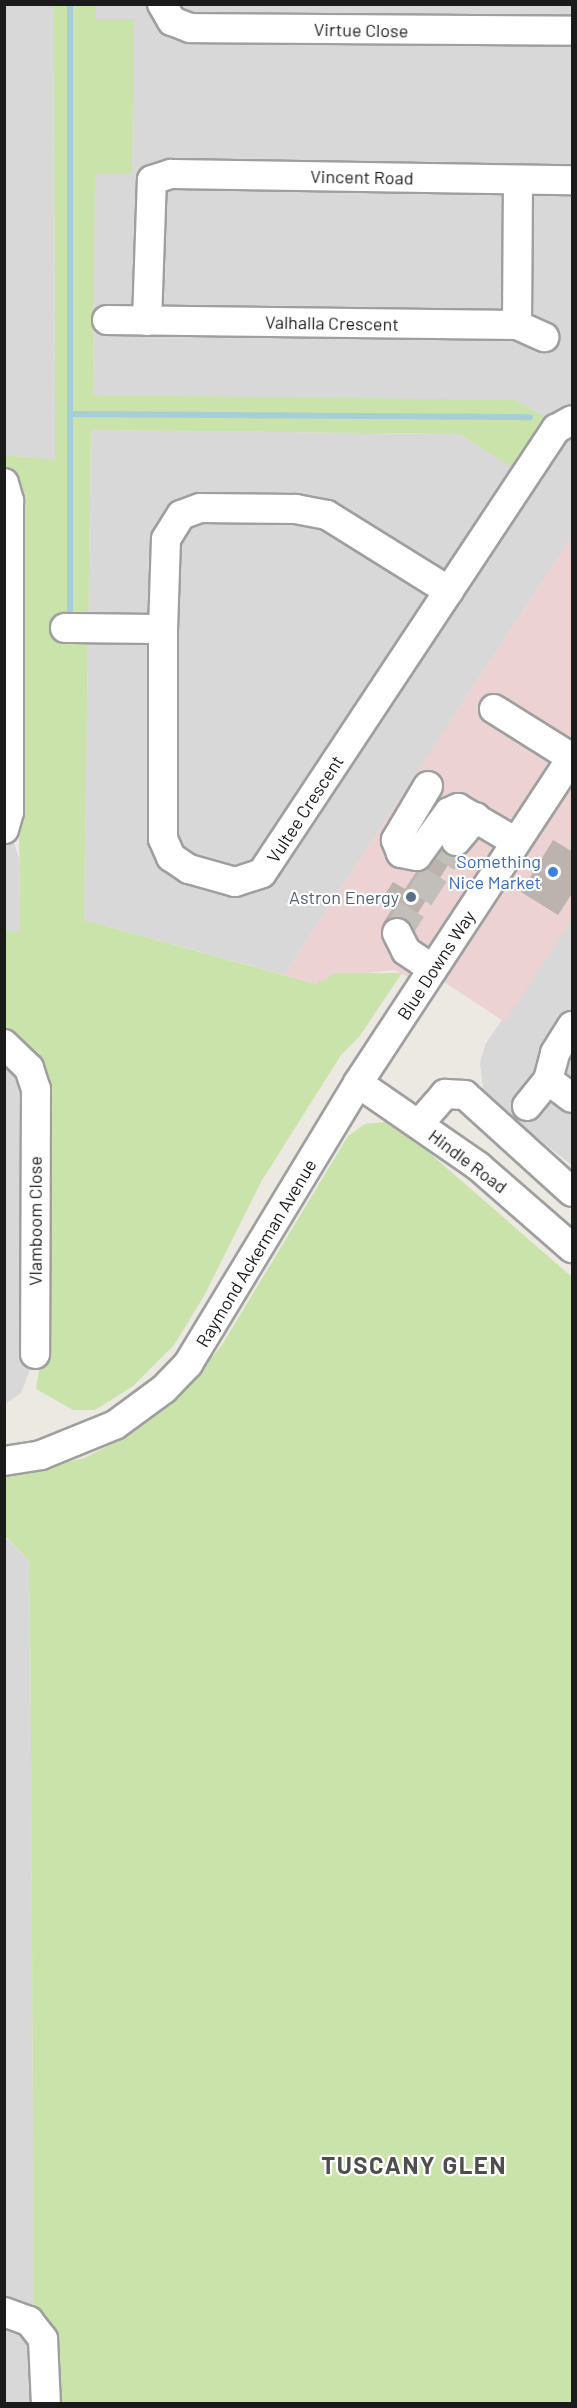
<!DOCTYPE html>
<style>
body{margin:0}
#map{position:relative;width:577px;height:2408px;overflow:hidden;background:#ece8e2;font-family:Barlow,sans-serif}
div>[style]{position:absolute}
.residential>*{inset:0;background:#d9d8d8}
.commercial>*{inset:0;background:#ecd2d2}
.grass>*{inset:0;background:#cae3ab}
.stream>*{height:6px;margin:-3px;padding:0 3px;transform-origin:3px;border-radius:3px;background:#a5ced6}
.building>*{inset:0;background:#bcb3af}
.minor-tunnel>*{height:28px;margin-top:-14px;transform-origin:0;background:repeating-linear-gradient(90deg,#c2bfba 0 28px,transparent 0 42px)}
.roads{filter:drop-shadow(2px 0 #9f9f9f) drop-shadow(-2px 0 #9f9f9f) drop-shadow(0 2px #9f9f9f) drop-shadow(0 -2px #9f9f9f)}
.minor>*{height:28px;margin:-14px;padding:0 14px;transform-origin:14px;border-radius:14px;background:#fff}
.dots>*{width:16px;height:16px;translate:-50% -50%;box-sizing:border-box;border:3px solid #fff;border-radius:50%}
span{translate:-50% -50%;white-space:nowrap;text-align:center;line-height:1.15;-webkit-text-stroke:4.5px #fff;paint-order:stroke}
.street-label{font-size:18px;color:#1b1b1b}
.shop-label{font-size:18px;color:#366cbe}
.right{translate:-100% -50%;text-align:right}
.service-label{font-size:18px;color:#4e5e75}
.district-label{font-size:24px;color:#4e4e4e;font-weight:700;letter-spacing:1.5px}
.frame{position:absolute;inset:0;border:6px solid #1b1b1b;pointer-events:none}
</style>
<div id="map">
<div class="residential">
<i style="clip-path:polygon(5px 5px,54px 5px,55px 461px,5px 455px)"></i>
<i style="clip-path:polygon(96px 5px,572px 5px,572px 536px,284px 975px,84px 920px,91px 430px,459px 434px,524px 474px,471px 401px,93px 395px,95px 174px,132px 174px,133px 19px,96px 19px)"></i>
<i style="clip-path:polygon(4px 482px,8px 826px,19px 858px,20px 934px,4px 930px)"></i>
<i style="clip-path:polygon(572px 919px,572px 1165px,484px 1097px,480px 1062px,486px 1043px)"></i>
<i style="clip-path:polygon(4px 1044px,30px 1067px,36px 1354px,21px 1393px,5px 1404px)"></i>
<i style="clip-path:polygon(4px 1536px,30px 1562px,34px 2317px,47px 2404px,4px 2403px)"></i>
</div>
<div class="commercial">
<i style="clip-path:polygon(572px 536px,572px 919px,505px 1022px,429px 972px,421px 984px,395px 970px,335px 976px,316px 984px,284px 975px)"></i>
</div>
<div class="grass">
<i style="clip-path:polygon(54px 5px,96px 5px,96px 19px,134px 19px,132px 174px,95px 174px,93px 395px,515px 400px,550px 420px,517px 470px,459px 434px,91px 430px,84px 920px,316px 984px,336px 973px,402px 973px,359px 1037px,341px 1055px,261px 1182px,204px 1296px,174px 1345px,133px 1386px,95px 1410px,73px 1410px,36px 1389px,42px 1352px,44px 1088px,5px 1035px,5px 930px,20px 933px,16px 488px,5px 467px,5px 455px,55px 460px)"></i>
<i style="clip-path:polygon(385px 1122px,404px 1131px,572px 1277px,572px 2403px,53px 2403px,34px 2317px,30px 1562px,5px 1536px,5px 1477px,84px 1458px,130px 1435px,172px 1404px,222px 1345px,348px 1136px,365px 1124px)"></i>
</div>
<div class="stream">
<i style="left:70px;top:4px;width:610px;rotate:90deg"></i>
<i style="left:70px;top:414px;width:460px;rotate:0.4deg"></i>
</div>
<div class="building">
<i style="clip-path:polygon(553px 840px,573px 852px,573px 892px,558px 915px,521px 892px)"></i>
<i style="clip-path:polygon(442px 849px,453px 857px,411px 924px,397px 917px,383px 923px,392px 909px,380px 902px,393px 882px,405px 889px,416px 872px,430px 866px)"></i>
</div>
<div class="minor-tunnel">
<i style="left:397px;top:933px;width:109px;rotate:-57.3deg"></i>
</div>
<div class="roads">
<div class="minor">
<i style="left:162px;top:4px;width:20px;rotate:60deg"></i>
<i style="left:172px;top:21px;width:19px;rotate:21deg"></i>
<i style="left:190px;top:28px;width:382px;rotate:0.4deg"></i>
<i style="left:107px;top:320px;width:410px;rotate:0.7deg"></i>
<i style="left:517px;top:325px;width:30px;rotate:24deg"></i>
<i style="left:147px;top:321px;width:141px;rotate:-88deg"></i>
<i style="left:152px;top:180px;width:20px;rotate:-18deg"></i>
<i style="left:171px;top:174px;width:401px;rotate:0.9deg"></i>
<i style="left:517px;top:325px;width:145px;rotate:-89.6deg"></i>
<i style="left:4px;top:483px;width:19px;rotate:74deg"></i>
<i style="left:9px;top:501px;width:311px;rotate:90deg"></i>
<i style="left:9px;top:812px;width:18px;rotate:106deg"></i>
<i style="left:449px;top:591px;width:144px;rotate:-148.1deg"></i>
<i style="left:327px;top:515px;width:32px;rotate:-169deg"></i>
<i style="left:296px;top:509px;width:96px;rotate:-179.4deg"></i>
<i style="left:200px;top:508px;width:20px;rotate:160deg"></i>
<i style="left:181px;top:515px;width:28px;rotate:122deg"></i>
<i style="left:166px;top:539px;width:90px;rotate:91.9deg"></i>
<i style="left:163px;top:629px;width:210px;rotate:90deg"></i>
<i style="left:163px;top:839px;width:20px;rotate:66deg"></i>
<i style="left:171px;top:857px;width:22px;rotate:34deg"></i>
<i style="left:189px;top:869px;width:48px;rotate:15.8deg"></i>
<i style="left:235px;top:882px;width:28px;rotate:-18deg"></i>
<i style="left:262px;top:873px;width:533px;rotate:-56.49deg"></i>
<i style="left:556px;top:429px;width:18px;rotate:-29deg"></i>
<i style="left:65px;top:628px;width:98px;rotate:0.6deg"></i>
<i style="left:494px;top:709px;width:92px;rotate:32.1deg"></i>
<i style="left:428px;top:786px;width:63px;rotate:120.7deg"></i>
<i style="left:396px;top:840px;width:14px;rotate:69deg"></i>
<i style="left:401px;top:853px;width:16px;rotate:11deg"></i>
<i style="left:417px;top:856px;width:54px;rotate:-54deg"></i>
<i style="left:449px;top:812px;width:10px;rotate:-24deg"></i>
<i style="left:458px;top:808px;width:67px;rotate:30.4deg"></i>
<i style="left:456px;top:841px;width:31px;rotate:-50deg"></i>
<i style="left:397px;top:933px;width:20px;rotate:63deg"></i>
<i style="left:406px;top:951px;width:32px;rotate:34deg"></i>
<i style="left:4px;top:1044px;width:35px;rotate:44deg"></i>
<i style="left:29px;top:1068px;width:22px;rotate:72deg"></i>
<i style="left:36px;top:1089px;width:265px;rotate:90.2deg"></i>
<i style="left:548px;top:1080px;width:30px;rotate:37deg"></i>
<i style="left:358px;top:1083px;width:146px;rotate:34.7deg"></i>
<i style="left:478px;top:1166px;width:125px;rotate:41.1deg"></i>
<i style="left:527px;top:1106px;width:33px;rotate:-51deg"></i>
<i style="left:548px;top:1080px;width:28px;rotate:-75deg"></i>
<i style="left:555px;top:1053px;width:32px;rotate:-58deg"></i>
<i style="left:419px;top:1124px;width:40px;rotate:-49deg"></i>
<i style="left:445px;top:1094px;width:20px;rotate:3deg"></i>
<i style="left:465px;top:1095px;width:144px;rotate:42.2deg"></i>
<i style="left:4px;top:1461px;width:37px;rotate:-9deg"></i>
<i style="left:41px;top:1455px;width:80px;rotate:-22.1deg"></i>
<i style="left:115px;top:1425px;width:61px;rotate:-36.3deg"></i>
<i style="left:164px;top:1389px;width:35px;rotate:-46deg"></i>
<i style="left:188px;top:1364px;width:328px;rotate:-58.8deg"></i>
<i style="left:358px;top:1083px;width:390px;rotate:-56.7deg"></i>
<i style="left:4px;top:2312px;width:27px;rotate:20deg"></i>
<i style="left:29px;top:2321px;width:23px;rotate:52deg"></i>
<i style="left:43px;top:2339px;width:65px;rotate:87.4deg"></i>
</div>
</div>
<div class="dots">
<i style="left:553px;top:872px;background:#3f7fe0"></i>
<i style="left:411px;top:897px;background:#5c6f8a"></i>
</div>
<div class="street-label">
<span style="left:361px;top:30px;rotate:1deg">Virtue Close</span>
<span style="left:362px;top:177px;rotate:1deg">Vincent Road</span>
<span style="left:332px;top:323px;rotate:1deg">Valhalla Crescent</span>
<span style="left:305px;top:809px;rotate:-57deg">Vultee Crescent</span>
<span style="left:436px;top:965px;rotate:-57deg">Blue Downs Way</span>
<span style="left:468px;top:1161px;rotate:37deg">Hindle Road</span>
<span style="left:35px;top:1221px;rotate:-90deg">Vlamboom Close</span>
<span style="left:256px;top:1253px;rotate:-59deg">Raymond Ackerman Avenue</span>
</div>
<div class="shop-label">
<span class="right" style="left:541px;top:872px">Something<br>Nice Market</span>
</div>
<div class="service-label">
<span class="right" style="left:399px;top:897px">Astron Energy</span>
</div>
<div class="district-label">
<span style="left:414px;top:2165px">TUSCANY GLEN</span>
</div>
<div class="frame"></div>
</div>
